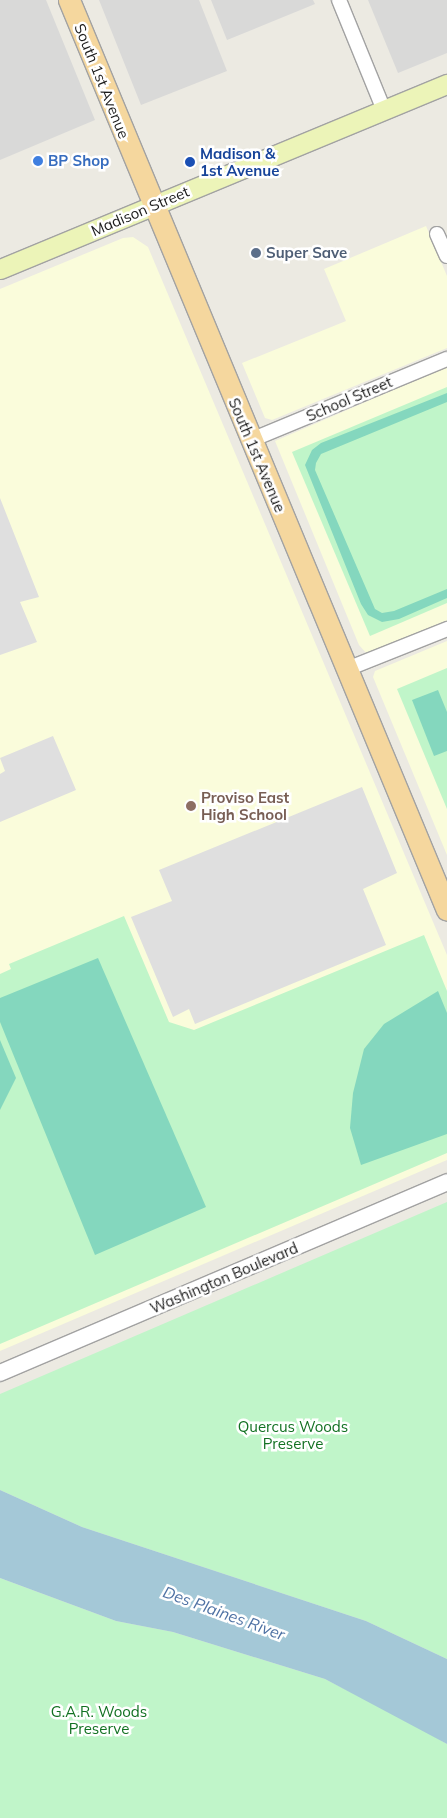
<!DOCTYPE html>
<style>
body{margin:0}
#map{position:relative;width:447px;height:1818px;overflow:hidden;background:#eceae2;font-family:Mulish,sans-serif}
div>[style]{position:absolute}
.residential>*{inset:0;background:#d9d9d8}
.education>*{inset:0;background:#fafcdb}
.park>*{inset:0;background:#c0f5c9}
.pitch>*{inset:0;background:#84d7be}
.parking>*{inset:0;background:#dfdfdf}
.water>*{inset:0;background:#a4c8d7}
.roads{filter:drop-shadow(1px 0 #a2a2a2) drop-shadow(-1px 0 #a2a2a2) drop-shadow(0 1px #a2a2a2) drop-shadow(0 -1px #a2a2a2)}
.minor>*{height:14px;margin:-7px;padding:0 7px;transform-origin:7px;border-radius:7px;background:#fff}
.tertiary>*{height:16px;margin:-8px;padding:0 8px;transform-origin:8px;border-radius:8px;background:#fff}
.secondary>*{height:19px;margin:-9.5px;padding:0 9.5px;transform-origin:9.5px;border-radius:9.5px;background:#ecf4b8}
.primary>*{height:21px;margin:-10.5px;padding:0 10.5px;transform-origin:10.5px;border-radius:10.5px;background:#f5d79e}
.dots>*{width:14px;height:14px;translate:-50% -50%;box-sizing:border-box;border:2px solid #fff;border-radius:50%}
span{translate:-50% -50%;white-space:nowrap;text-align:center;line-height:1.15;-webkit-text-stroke:5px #fff;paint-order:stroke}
.street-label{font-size:15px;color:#1b1b1b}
.transit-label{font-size:15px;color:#164399;font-weight:700}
.left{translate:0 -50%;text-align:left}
.shop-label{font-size:15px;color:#366cbe;font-weight:700}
.service-label{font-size:15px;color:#4e5e75;font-weight:700}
.education-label{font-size:15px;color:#785e54;font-weight:700}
.park-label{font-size:15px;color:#127122}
.water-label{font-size:16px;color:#4f72a4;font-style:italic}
</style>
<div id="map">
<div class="residential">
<i style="clip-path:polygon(0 0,46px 0,95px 120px,0 160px)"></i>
<i style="clip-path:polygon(99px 0,199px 0,227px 71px,141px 105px)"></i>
<i style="clip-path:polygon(211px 0,313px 0,315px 4px,227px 40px)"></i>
<i style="clip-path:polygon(368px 0,447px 0,447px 53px,398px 73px)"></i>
</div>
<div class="education">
<i style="clip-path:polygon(426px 226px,447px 276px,447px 348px,272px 420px,265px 418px,242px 363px,346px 321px,324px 269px)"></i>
<i style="clip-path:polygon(133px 237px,148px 247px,447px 955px,447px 1160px,0 1351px,0 289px,123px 238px)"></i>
<i style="clip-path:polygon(447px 367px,447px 622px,367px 654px,359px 645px,275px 441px)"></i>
<i style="clip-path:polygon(447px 641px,447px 855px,373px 677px,375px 671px)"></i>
</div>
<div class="park">
<i style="clip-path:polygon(447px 387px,447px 603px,370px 636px,292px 452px)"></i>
<i style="clip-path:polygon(447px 668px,447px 809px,397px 689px)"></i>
<i style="clip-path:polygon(124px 916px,169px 1022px,194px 1030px,424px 935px,447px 991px,447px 1153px,0 1344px,0 974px,11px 969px,9px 964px)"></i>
<i style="clip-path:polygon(447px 1202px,447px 1659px,366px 1621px,82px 1527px,0 1490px,0 1394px)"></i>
<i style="clip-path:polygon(0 1578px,116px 1621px,173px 1632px,325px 1679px,409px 1722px,447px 1744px,447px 1818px,0 1818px)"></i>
</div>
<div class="pitch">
<i style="clip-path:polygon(447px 393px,447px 402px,321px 454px,316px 463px,315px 470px,375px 609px,382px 613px,394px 611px,447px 589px,447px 598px,399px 619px,382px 622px,368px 615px,361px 604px,305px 465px,312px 450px,321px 443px)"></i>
<i style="clip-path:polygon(438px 690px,447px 712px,447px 751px,434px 756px,412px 700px)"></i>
<i style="clip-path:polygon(98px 958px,206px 1207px,95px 1255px,0 1022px,0 998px)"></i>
<i style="clip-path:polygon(438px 991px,447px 1013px,447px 1134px,361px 1165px,350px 1128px,353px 1093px,364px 1049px,384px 1024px)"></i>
<i style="clip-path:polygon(0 1040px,16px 1078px,0 1110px)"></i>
</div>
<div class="parking">
<i style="clip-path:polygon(0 498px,39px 597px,20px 602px,37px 642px,0 655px)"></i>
<i style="clip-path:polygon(53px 736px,76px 790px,0 822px,0 774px,5px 771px,0 758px)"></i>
<i style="clip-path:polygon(362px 787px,397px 873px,363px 889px,386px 945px,195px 1024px,189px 1009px,173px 1017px,131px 917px,172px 901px,159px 870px)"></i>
</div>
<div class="water">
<i style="clip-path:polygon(0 1490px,82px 1527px,366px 1621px,447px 1659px,447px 1744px,325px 1679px,173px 1632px,116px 1621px,0 1578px)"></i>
</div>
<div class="roads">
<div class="minor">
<i style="left:339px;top:0;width:119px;rotate:67.8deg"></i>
<i style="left:437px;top:234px;width:24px;rotate:66deg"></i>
<i style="left:251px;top:440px;width:212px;rotate:-22.5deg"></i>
<i style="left:347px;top:669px;width:108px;rotate:-21.8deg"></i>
</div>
<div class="tertiary">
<i style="left:0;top:1373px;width:486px;rotate:-23.1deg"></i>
</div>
<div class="secondary">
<i style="left:0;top:269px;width:484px;rotate:-22.5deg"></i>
</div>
<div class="primary">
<i style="left:69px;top:0;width:985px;rotate:67.44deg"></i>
</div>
</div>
<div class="dots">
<i style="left:38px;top:161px;background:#3f7fe0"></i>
<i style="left:190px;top:162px;background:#1a4fb4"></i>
<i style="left:256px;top:253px;background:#5c6f8a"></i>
<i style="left:191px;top:806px;background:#8d6e63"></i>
</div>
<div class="street-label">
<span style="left:102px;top:81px;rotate:68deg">South 1st Avenue</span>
<span style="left:140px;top:211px;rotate:-23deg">Madison Street</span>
<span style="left:349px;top:399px;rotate:-23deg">School Street</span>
<span style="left:257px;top:455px;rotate:67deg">South 1st Avenue</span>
<span style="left:224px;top:1278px;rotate:-23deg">Washington Boulevard</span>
</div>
<div class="transit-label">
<span class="left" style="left:200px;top:162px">Madison &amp;<br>1st Avenue</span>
</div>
<div class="shop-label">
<span class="left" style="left:48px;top:161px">BP Shop</span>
</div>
<div class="service-label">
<span class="left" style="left:266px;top:253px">Super Save</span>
</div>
<div class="education-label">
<span class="left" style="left:201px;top:806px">Proviso East<br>High School</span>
</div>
<div class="park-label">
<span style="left:293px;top:1435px">Quercus Woods<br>Preserve</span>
<span style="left:99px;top:1720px">G.A.R. Woods<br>Preserve</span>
</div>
<div class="water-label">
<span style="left:224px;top:1613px;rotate:20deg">Des Plaines River</span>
</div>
</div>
